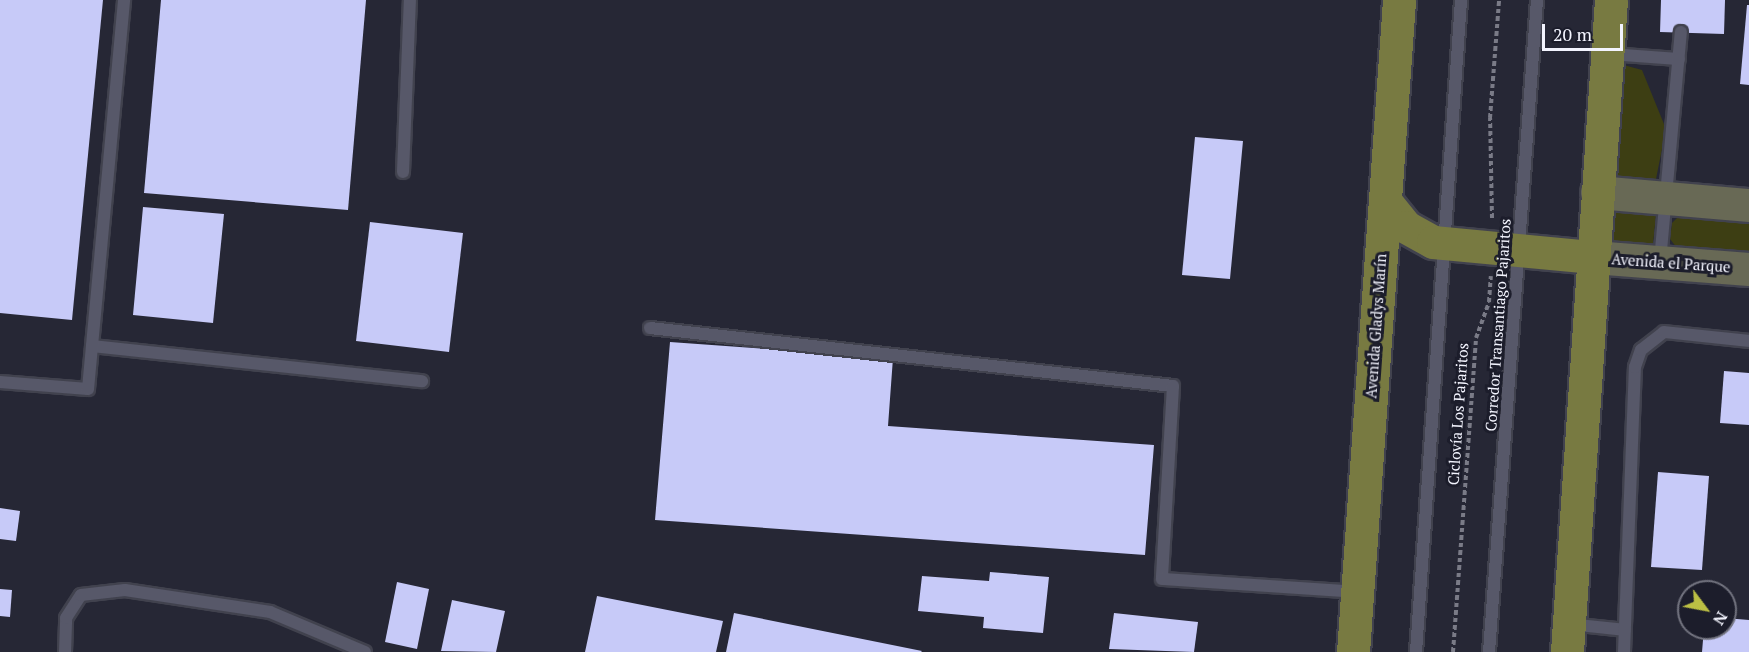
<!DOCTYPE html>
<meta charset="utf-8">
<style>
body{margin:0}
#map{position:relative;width:1749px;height:652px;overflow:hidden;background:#262735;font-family:"PT Serif",serif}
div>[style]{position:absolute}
.green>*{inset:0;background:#3d3e13}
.building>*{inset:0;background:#c7caf8}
.path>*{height:4px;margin-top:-2px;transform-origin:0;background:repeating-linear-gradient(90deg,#7a7b87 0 4.5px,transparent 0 7.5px)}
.roads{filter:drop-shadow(2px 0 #41424e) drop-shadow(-2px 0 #41424e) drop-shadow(0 2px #41424e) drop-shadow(0 -2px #41424e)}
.lane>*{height:12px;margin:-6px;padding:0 6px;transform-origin:6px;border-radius:6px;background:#575869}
.secondary>*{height:33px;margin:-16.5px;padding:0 16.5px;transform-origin:16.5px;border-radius:16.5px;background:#686955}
.primary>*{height:33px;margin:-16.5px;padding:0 16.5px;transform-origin:16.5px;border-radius:16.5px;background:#787a41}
span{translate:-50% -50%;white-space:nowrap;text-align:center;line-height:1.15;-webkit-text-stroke:6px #1c1d2b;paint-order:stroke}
.street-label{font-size:15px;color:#f3f4fe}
.north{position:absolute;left:1677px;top:580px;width:60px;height:60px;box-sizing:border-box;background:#1c1d2b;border:2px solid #72737f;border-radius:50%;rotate:122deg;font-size:16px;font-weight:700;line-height:24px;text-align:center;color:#f3f4fe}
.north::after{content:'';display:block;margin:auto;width:21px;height:27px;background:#bcbf44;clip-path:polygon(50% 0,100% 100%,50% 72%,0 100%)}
.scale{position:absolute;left:1542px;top:24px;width:81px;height:27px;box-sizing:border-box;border:3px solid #f3f4fe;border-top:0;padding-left:8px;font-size:18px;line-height:21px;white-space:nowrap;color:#f3f4fe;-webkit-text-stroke:4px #1c1d2b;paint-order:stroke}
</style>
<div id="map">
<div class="green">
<i style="clip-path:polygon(1620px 64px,1642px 70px,1666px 129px,1656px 179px,1614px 177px)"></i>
<i style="clip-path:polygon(1612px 202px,1657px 207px,1652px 253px,1607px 248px)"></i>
<i style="clip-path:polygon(1684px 211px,1749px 217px,1749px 257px,1680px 252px,1670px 239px,1672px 223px)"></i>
</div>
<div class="building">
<i style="clip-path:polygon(0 0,103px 0,72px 320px,0 313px)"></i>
<i style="clip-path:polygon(161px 0,366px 0,348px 210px,144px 193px)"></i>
<i style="clip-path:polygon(1661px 0,1725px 0,1724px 34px,1660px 32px)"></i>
<i style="clip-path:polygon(1747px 5px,1749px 5px,1749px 85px,1740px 84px)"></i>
<i style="clip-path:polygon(1195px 137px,1243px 141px,1230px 279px,1182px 275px)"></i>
<i style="clip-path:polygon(143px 207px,224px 214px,213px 323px,133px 315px)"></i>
<i style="clip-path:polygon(370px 222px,463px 233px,449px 352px,356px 341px)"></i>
<i style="clip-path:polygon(670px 342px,893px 358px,888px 426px,1154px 445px,1145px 555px,655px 520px)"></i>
<i style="clip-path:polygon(1724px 371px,1749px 373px,1749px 425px,1720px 423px)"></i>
<i style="clip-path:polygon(1658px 472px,1709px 476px,1702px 570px,1651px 567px)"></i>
<i style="clip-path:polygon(0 508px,20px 511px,16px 541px,0 539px)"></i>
<i style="clip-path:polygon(990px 572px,1049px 577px,1043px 633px,983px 628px,984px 617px,918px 611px,922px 576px,989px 581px)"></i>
<i style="clip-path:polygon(397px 582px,429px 589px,417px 649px,385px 642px)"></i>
<i style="clip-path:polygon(0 589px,12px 590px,10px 617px,0 616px)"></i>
<i style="clip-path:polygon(597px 596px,723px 621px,716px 652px,585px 652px)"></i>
<i style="clip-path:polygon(452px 600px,505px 611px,496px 652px,441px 651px)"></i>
<i style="clip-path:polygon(734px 613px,922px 651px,921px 652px,726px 652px)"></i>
<i style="clip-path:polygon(1114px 613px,1198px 622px,1194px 652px,1109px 649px)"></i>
<i style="clip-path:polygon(1725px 618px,1749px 620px,1749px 652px,1702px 652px,1704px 628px,1725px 628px)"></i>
</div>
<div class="path">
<i style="left:1492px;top:218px;width:100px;rotate:-91.1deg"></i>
<i style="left:1490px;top:118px;width:118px;rotate:-85.6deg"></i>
<i style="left:1453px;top:652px;width:315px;rotate:-85.8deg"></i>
<i style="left:1476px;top:338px;width:38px;rotate:-70deg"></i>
<i style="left:1489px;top:302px;width:26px;rotate:-86deg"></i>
</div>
<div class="roads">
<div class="lane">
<i style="left:1609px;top:54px;width:70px;rotate:4.1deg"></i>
<i style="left:403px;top:172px;width:172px;rotate:-87.7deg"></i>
<i style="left:1660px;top:261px;width:230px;rotate:-84.8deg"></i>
<i style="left:650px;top:328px;width:526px;rotate:6.33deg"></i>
<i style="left:1173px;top:386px;width:193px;rotate:93.3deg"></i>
<i style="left:1162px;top:579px;width:195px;rotate:3.8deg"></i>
<i style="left:92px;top:346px;width:332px;rotate:6.1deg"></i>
<i style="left:0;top:382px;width:88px;rotate:4.5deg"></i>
<i style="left:88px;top:389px;width:391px;rotate:-84.7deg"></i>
<i style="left:1569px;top:624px;width:56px;rotate:6.1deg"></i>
<i style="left:65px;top:652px;width:34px;rotate:-88deg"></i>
<i style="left:66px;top:618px;width:27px;rotate:-57deg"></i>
<i style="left:81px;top:595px;width:44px;rotate:-6.5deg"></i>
<i style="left:125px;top:590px;width:147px;rotate:8.6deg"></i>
<i style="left:270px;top:612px;width:103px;rotate:22.8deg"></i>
<i style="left:1416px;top:652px;width:654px;rotate:-86.05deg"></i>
<i style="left:1489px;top:652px;width:654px;rotate:-85.79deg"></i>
<i style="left:1624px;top:652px;width:285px;rotate:-87.8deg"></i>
<i style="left:1635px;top:367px;width:18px;rotate:-71deg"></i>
<i style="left:1641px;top:350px;width:29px;rotate:-38deg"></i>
<i style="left:1664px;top:332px;width:85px;rotate:6deg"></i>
</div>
<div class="secondary">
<i style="left:1597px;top:192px;width:153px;rotate:4.9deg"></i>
<i style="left:1593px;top:257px;width:156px;rotate:4.4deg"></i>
</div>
<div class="primary">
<i style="left:1385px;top:201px;width:33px;rotate:51deg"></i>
<i style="left:1406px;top:227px;width:31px;rotate:29deg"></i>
<i style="left:1433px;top:242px;width:161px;rotate:5.4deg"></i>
<i style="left:1353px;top:652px;width:654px;rotate:-85.96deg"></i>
<i style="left:1567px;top:652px;width:653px;rotate:-86.14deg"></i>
</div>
</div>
<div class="street-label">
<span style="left:1671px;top:263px;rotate:4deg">Avenida el Parque</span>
<span style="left:1498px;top:325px;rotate:-86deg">Corredor Transantiago Pajaritos</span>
<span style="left:1376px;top:326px;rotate:-86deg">Avenida Gladys Marín</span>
<span style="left:1458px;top:414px;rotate:-86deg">Ciclovía Los Pajaritos</span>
</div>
<div class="north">N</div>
<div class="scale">20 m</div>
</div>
